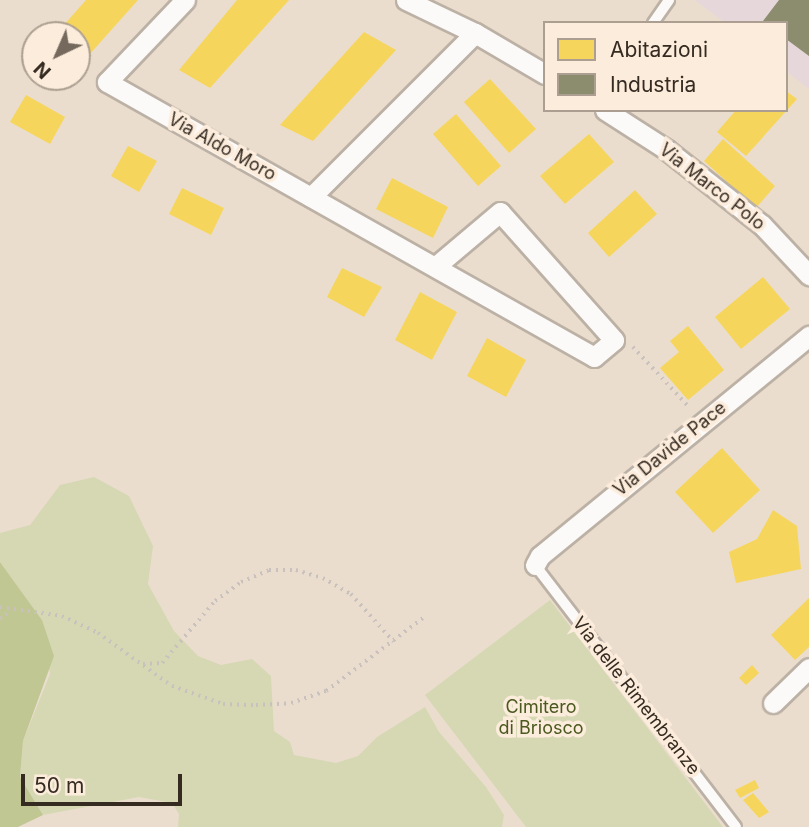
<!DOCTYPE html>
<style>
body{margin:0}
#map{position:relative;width:809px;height:827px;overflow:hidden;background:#ebddce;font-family:Inter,sans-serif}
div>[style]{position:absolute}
.industrial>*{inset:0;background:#e6d7db}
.green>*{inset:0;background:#d5d8b3}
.forest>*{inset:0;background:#c1c793}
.homes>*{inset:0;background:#f6d55c}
.industry>*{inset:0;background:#8c8c6e}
.path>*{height:3.5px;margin-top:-1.75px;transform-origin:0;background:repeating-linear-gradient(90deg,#c8c1bd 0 2px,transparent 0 7px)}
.roads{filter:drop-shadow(2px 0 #bcb1a5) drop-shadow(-2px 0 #bcb1a5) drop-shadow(0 2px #bcb1a5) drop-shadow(0 -2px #bcb1a5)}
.lane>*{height:10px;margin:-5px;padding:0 5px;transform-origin:5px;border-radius:5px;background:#fcfaf8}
.street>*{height:19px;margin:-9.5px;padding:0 9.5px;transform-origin:9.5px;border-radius:9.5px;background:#fcfaf8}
span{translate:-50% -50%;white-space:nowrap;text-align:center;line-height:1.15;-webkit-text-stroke:7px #fcecdc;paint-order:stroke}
.street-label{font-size:18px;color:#352b21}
.park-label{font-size:18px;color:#4a5a1f}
.legend{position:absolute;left:543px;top:21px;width:245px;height:91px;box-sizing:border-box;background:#fcecdc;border:2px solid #ac9f91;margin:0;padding:9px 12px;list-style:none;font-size:21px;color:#352b21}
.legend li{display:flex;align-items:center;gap:14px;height:35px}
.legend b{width:35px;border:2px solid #ac9f91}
.north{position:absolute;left:21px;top:21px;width:70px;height:70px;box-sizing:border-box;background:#fcecdc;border:2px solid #ac9f91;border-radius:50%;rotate:224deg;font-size:19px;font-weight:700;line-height:28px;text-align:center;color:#352b21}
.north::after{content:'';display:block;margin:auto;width:24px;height:32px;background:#75695e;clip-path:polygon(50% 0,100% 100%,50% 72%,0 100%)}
.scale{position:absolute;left:21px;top:774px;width:161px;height:32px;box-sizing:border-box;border:4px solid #352b21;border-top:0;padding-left:9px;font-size:21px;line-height:24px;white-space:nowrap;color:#352b21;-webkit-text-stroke:5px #fcecdc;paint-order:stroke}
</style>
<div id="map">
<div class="industrial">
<i style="clip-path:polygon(695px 0,809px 0,809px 89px,786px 71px,786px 23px,725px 23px)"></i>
</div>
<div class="green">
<i style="clip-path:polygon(94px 477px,129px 496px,153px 546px,148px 584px,174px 631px,198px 656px,221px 665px,252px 659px,271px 676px,274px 731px,290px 742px,294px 755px,336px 763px,358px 756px,377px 737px,425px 707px,439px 732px,486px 787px,504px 815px,502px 827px,178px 827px,179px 814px,172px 803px,139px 797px,43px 815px,20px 777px,23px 741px,50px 674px,42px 620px,0 562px,0 533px,30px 525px,60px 485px)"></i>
<i style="clip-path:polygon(550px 600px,723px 827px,526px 827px,425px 695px)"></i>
</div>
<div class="forest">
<i style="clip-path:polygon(0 562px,42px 620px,54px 656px,23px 741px,20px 777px,43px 815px,18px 827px,0 827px)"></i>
</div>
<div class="homes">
<i style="clip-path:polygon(86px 0,138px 0,81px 64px,77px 62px,77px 35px,55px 35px)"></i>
<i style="clip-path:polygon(237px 0,289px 0,210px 88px,179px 70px)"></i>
<i style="clip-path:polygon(364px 32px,396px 50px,313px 141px,280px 125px)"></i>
<i style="clip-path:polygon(490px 79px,536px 129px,509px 153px,464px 102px)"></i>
<i style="clip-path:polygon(786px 91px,797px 99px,746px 156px,717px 132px,736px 110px,786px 110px)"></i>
<i style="clip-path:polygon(26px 95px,65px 117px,50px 144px,10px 122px)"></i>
<i style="clip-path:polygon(456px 114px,501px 166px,478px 186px,433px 134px)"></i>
<i style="clip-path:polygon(589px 134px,614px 162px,565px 204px,540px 176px)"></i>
<i style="clip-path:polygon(723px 139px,775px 186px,756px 208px,704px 161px)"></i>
<i style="clip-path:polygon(128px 146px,157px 161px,139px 192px,111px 176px)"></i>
<i style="clip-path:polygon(392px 178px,448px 207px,433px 238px,376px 209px)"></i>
<i style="clip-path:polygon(182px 188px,224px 208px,211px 235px,169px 214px)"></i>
<i style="clip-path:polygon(635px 190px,657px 214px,609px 257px,588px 233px)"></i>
<i style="clip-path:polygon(342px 268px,382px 287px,364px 317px,327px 297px)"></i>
<i style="clip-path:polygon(763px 277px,790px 309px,741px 349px,715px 317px)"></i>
<i style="clip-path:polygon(420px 292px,457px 312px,432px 360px,395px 340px)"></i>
<i style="clip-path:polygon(688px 326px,724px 370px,688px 400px,660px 368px,679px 352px,670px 341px)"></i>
<i style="clip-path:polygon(487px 338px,526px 360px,506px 397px,467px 376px)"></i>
<i style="clip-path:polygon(722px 448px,760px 490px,713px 533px,675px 492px)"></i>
<i style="clip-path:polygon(773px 510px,797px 526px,801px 569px,736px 583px,729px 552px,757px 539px)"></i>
<i style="clip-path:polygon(809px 598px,809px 647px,795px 660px,771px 635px)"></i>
<i style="clip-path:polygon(752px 665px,759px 673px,746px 685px,739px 678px)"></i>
<i style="clip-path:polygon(755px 780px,759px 788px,740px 798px,735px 790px)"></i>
<i style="clip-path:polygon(753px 793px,769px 812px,759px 818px,743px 800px)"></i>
</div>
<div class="industry">
<i style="clip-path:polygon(779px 0,809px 0,809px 56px,786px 39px,786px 23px,763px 21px)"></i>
</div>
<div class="path">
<i style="left:633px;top:347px;width:83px;rotate:46.9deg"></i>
<i style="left:0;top:607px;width:63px;rotate:8.3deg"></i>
<i style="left:62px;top:616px;width:40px;rotate:25deg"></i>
<i style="left:98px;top:633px;width:91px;rotate:35.6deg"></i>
<i style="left:172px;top:686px;width:54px;rotate:19.4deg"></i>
<i style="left:223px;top:704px;width:33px;rotate:2deg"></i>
<i style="left:256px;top:705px;width:35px;rotate:-3deg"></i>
<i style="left:291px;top:703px;width:37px;rotate:-19deg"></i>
<i style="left:326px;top:691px;width:121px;rotate:-37deg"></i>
<i style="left:0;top:619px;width:13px;rotate:-42deg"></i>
<i style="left:143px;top:664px;width:19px;rotate:-3deg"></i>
<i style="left:162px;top:663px;width:82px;rotate:-49.5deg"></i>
<i style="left:215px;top:601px;width:32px;rotate:-36deg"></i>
<i style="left:241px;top:582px;width:30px;rotate:-23deg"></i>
<i style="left:269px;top:570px;width:27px"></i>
<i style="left:296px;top:570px;width:28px;rotate:17deg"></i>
<i style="left:323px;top:578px;width:32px;rotate:30deg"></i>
<i style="left:351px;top:594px;width:64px;rotate:48.1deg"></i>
</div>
<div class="roads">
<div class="lane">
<i style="left:653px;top:23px;width:28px;rotate:-55deg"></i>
<i style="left:535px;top:565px;width:330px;rotate:52.5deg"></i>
</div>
<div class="street">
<i style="left:185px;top:0;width:113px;rotate:133.6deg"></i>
<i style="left:107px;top:82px;width:559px;rotate:29.45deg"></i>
<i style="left:594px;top:357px;width:26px;rotate:-40deg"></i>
<i style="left:614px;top:340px;width:171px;rotate:-131.7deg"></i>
<i style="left:500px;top:212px;width:85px;rotate:139.8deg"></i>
<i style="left:406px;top:0;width:76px;rotate:25.6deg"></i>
<i style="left:475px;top:33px;width:81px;rotate:30.4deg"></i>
<i style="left:605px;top:110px;width:74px;rotate:32.8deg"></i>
<i style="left:667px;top:150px;width:121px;rotate:38.3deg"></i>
<i style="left:762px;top:225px;width:69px;rotate:46.8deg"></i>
<i style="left:311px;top:197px;width:232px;rotate:-45deg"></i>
<i style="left:535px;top:565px;width:10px;rotate:-61deg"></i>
<i style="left:540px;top:556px;width:348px;rotate:-39.3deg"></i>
<i style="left:773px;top:703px;width:50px;rotate:-44.2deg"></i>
</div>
</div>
<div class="street-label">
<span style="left:222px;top:147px;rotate:29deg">Via Aldo Moro</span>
<span style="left:712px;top:187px;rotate:38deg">Via Marco Polo</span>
<span style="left:670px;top:449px;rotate:-39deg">Via Davide Pace</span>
<span style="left:636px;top:696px;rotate:52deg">Via delle Rimembranze</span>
</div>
<div class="park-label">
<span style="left:541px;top:718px">Cimitero<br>di Briosco</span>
</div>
<ul class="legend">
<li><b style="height:19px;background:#f6d55c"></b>Abitazioni</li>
<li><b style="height:19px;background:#8c8c6e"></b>Industria</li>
</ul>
<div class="north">N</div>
<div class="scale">50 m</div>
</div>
